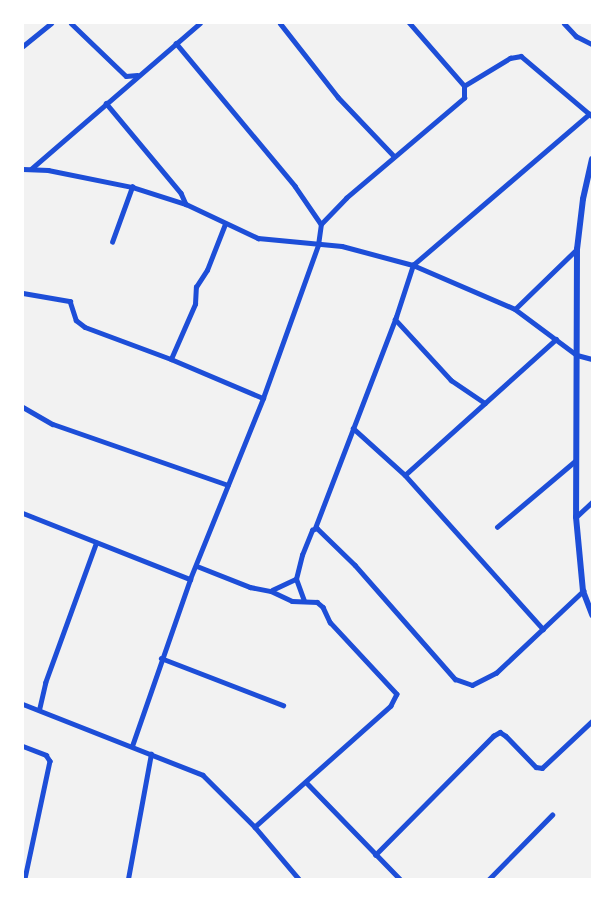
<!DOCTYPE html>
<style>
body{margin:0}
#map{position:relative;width:615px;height:902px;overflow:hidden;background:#f2f2f2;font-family:Manrope,sans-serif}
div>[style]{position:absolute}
.minor>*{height:4.5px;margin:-2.25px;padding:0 2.25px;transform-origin:2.25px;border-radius:2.25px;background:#1d4ed8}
.tertiary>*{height:6px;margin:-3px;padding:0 3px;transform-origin:3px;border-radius:3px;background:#1d4ed8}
span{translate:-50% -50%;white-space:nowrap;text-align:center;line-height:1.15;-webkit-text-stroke:6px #fff;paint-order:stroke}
.frame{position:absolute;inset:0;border:24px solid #fff;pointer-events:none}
</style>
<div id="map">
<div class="minor">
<i style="left:71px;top:23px;width:76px;rotate:43.9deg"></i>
<i style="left:126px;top:76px;width:11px;rotate:-5deg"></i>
<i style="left:280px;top:23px;width:94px;rotate:51.9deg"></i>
<i style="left:338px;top:97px;width:81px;rotate:46.5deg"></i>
<i style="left:564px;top:23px;width:18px;rotate:47deg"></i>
<i style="left:576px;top:36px;width:18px;rotate:27deg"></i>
<i style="left:176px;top:43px;width:186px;rotate:50.2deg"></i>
<i style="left:295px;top:186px;width:46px;rotate:55.6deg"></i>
<i style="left:23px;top:46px;width:36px;rotate:-39deg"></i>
<i style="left:464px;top:86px;width:54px;rotate:-31.3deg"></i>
<i style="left:510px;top:58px;width:11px;rotate:-10deg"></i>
<i style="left:521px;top:56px;width:93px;rotate:40.2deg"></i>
<i style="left:106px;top:103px;width:117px;rotate:50.2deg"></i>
<i style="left:181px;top:193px;width:12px;rotate:66deg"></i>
<i style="left:23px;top:169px;width:25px;rotate:2deg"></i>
<i style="left:48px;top:170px;width:86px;rotate:11.4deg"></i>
<i style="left:132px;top:187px;width:57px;rotate:17.5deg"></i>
<i style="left:186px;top:204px;width:80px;rotate:25.3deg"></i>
<i style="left:258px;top:238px;width:84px;rotate:5.4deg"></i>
<i style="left:342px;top:246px;width:73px;rotate:15deg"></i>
<i style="left:413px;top:265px;width:111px;rotate:23.3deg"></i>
<i style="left:515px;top:309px;width:77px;rotate:36.6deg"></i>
<i style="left:577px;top:355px;width:16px;rotate:15deg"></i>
<i style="left:31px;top:169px;width:223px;rotate:-40.8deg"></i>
<i style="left:112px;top:242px;width:59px;rotate:-70deg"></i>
<i style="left:23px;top:293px;width:48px;rotate:9.7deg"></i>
<i style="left:70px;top:301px;width:20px;rotate:72deg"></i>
<i style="left:76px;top:320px;width:11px;rotate:38deg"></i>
<i style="left:85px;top:327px;width:92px;rotate:20.4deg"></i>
<i style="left:171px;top:359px;width:100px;rotate:23deg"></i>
<i style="left:515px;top:309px;width:86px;rotate:-44.1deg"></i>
<i style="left:395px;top:319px;width:83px;rotate:47.4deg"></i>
<i style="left:451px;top:380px;width:41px;rotate:34.1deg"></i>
<i style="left:171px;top:359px;width:60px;rotate:-66.4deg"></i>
<i style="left:195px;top:304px;width:17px;rotate:-87deg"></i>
<i style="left:196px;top:287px;width:20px;rotate:-57deg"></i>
<i style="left:207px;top:270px;width:49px;rotate:-68.6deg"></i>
<i style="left:23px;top:407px;width:34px;rotate:30deg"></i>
<i style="left:53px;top:424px;width:185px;rotate:19.2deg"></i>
<i style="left:353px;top:428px;width:70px;rotate:42.1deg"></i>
<i style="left:405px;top:475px;width:207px;rotate:48.1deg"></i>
<i style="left:405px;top:475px;width:203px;rotate:-42deg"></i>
<i style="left:23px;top:513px;width:180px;rotate:21.6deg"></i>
<i style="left:576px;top:517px;width:22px;rotate:-43deg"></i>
<i style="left:497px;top:527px;width:102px;rotate:-40.2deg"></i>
<i style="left:315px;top:528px;width:226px;rotate:-69deg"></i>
<i style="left:396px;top:317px;width:55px;rotate:-71.9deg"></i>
<i style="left:413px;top:265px;width:232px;rotate:-40.6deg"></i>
<i style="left:197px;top:566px;width:57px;rotate:21.6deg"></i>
<i style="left:250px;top:587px;width:21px;rotate:11deg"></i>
<i style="left:271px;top:591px;width:23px;rotate:25deg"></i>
<i style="left:292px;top:601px;width:25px;rotate:2deg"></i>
<i style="left:317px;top:602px;width:8px;rotate:40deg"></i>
<i style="left:323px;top:607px;width:17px;rotate:65deg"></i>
<i style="left:330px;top:622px;width:98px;rotate:47.1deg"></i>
<i style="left:397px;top:694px;width:13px;rotate:117deg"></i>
<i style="left:391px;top:706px;width:182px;rotate:138.3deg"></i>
<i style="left:272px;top:590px;width:26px;rotate:-25deg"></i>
<i style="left:304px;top:601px;width:23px;rotate:-110deg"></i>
<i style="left:296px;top:579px;width:25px;rotate:-76deg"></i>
<i style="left:302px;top:555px;width:27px;rotate:-68deg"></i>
<i style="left:312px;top:530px;width:5px;rotate:-22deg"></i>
<i style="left:317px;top:528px;width:53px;rotate:44.2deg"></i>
<i style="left:355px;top:565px;width:152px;rotate:48.7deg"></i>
<i style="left:455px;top:679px;width:18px;rotate:19deg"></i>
<i style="left:472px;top:685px;width:27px;rotate:-27deg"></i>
<i style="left:496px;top:673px;width:120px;rotate:-43.3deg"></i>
<i style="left:161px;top:658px;width:131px;rotate:21.1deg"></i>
<i style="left:23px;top:704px;width:193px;rotate:21.5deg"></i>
<i style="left:203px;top:775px;width:74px;rotate:45deg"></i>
<i style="left:255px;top:827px;width:68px;rotate:49.8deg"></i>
<i style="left:39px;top:710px;width:28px;rotate:-77deg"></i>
<i style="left:45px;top:683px;width:149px;rotate:-70deg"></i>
<i style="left:23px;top:746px;width:25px;rotate:21deg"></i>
<i style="left:46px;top:755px;width:7px;rotate:56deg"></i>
<i style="left:50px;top:761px;width:121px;rotate:102deg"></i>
<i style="left:132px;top:746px;width:177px;rotate:-70.8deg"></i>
<i style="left:190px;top:579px;width:195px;rotate:-68deg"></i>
<i style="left:263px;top:398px;width:163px;rotate:-70.2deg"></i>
<i style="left:318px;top:245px;width:21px;rotate:-82deg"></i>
<i style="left:321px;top:224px;width:36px;rotate:-46deg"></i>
<i style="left:346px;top:198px;width:155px;rotate:-40.3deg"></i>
<i style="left:464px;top:98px;width:12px;rotate:-90deg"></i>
<i style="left:464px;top:86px;width:84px;rotate:-131.1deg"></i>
<i style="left:307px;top:783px;width:134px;rotate:45.9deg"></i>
<i style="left:375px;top:855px;width:168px;rotate:-45.2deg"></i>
<i style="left:493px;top:736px;width:8px;rotate:-30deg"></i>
<i style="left:500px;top:732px;width:7px;rotate:34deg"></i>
<i style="left:506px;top:736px;width:43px;rotate:45.9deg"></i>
<i style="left:536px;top:767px;width:6px;rotate:9deg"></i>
<i style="left:542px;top:768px;width:69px;rotate:-43.2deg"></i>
<i style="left:128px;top:879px;width:127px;rotate:-79.6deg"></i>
<i style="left:489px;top:879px;width:90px;rotate:-45.5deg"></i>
</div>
<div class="tertiary">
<i style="left:592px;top:159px;width:41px;rotate:102.7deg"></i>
<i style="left:583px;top:199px;width:50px;rotate:96.8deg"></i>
<i style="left:577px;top:249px;width:268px;rotate:90.2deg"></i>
<i style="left:576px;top:517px;width:74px;rotate:84.6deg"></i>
<i style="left:583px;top:591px;width:26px;rotate:69deg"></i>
</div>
<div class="frame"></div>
</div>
